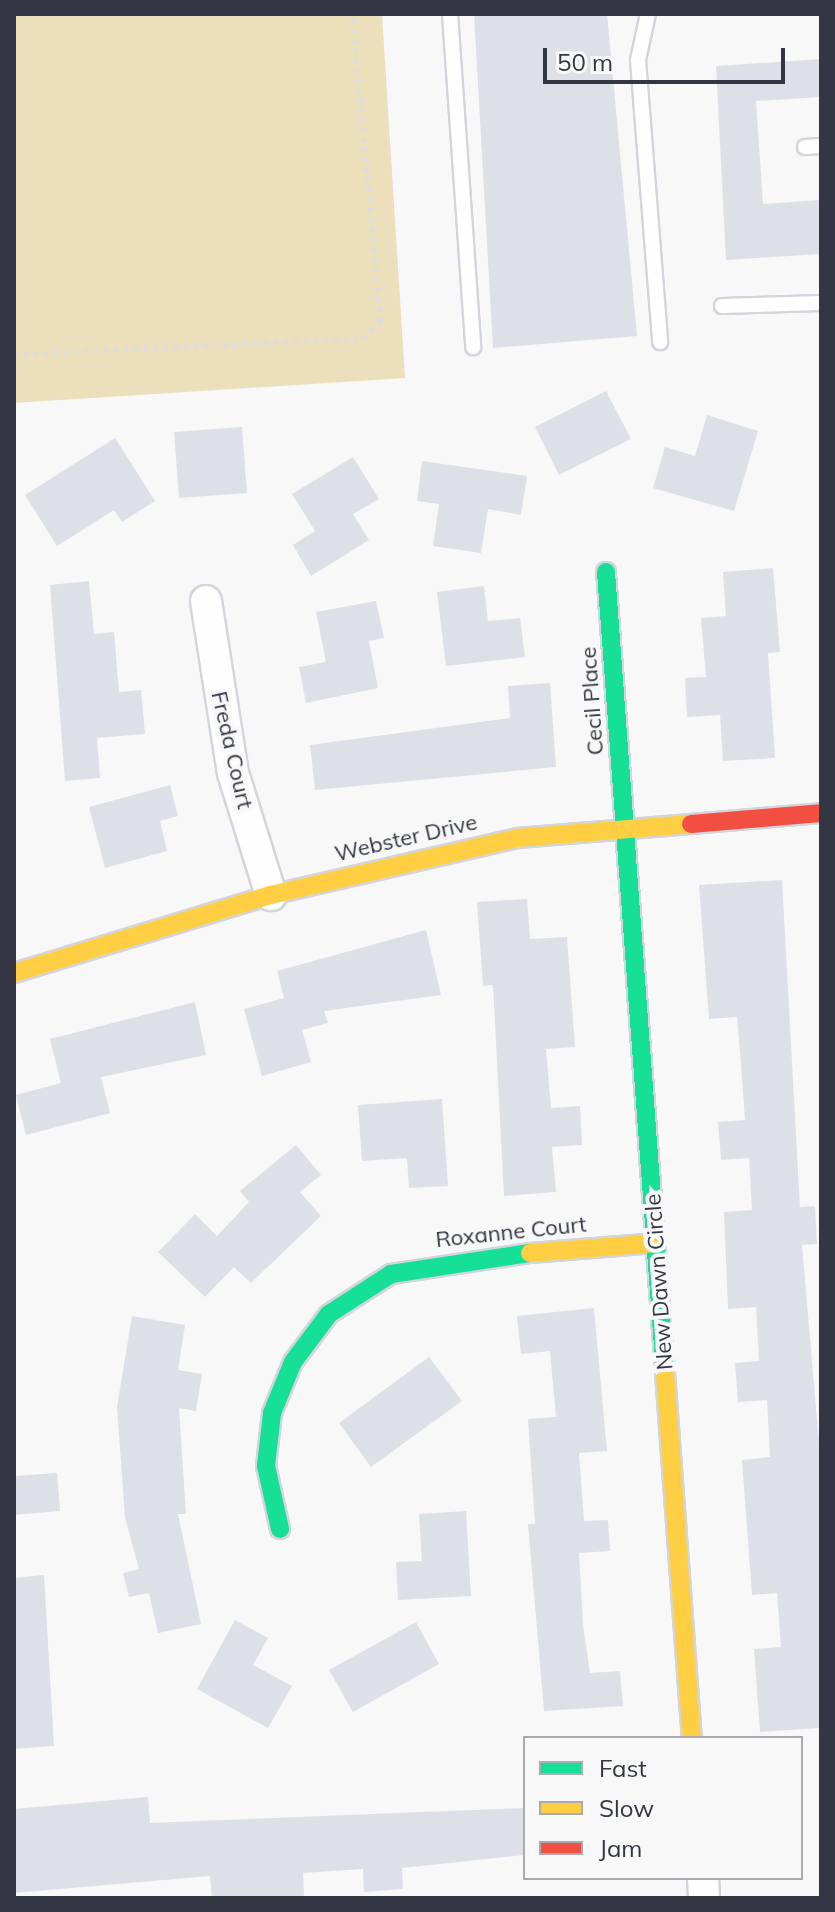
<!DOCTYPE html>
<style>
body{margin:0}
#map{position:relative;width:835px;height:1912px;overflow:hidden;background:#f8f8f8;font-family:Mulish,sans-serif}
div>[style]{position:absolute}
.green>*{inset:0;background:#ebdfbc}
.building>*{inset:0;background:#dee0e8}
.path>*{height:5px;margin-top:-2.5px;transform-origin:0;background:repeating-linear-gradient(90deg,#ddddde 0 4px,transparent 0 10px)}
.roads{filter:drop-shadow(2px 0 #d2d5dc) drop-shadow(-2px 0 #d2d5dc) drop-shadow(0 2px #d2d5dc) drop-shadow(0 -2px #d2d5dc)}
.lane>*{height:14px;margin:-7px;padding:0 7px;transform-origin:7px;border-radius:7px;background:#fefefe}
.street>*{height:30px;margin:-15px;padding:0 15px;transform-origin:15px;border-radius:15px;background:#fefefe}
.fast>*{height:18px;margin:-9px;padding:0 9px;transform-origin:9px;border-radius:9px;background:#16e098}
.slow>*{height:18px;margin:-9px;padding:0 9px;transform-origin:9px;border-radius:9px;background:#ffcf43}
.jam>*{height:18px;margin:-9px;padding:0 9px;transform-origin:9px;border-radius:9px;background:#f24e42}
span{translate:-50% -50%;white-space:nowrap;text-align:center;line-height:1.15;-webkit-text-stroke:8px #f8f8f8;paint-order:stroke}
.street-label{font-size:22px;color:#333744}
.frame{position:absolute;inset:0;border:16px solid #333744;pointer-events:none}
.legend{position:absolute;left:523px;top:1736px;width:280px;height:144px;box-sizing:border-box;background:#f8f8f8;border:2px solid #a9abb0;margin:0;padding:10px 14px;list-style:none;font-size:24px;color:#333744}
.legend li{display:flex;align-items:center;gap:16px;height:40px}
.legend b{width:40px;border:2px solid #a9abb0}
.scale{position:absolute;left:543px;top:48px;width:242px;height:36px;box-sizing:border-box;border:4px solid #333744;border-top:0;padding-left:10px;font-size:24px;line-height:28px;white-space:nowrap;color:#333744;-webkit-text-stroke:6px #f8f8f8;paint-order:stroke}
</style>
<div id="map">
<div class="green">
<i style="clip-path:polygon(14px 14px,382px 14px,405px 378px,14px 403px)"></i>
</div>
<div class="building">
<i style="clip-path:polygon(474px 14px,607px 14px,637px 336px,493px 348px)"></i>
<i style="clip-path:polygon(821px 59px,821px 97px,756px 101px,763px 204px,821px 200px,821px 254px,726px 260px,716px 66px)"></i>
<i style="clip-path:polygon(606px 391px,631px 439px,559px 475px,535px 427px)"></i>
<i style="clip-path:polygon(707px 415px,758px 431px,734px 511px,653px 488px,665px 447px,695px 456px)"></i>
<i style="clip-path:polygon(242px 427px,247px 493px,179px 498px,174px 432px)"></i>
<i style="clip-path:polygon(115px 438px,155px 501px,122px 522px,114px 510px,57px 546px,25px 495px)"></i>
<i style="clip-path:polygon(353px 457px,379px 499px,353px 514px,369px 540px,311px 576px,293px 545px,315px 531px,292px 494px)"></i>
<i style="clip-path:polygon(422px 461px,527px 476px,521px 515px,488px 509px,481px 553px,433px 546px,439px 504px,417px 501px)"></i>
<i style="clip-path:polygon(773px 568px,780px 652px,768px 653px,775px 758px,723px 761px,720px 715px,687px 717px,685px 678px,706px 677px,701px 618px,726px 616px,723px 572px)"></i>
<i style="clip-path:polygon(89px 581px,94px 634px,114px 632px,119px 692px,141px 690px,145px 734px,97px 738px,100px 778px,65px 781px,50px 585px)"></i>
<i style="clip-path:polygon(484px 586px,488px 621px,520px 618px,525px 657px,446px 666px,437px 592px)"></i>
<i style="clip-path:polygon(376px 601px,384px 638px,369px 641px,378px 688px,306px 703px,299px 667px,326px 662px,316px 612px)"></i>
<i style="clip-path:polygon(550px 683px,556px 767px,315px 790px,310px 745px,510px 718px,508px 686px)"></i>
<i style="clip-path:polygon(170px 785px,178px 816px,160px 821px,167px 851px,105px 868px,89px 807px)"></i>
<i style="clip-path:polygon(782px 880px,800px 1207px,815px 1206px,817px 1244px,802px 1245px,821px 1466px,821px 1728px,760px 1732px,754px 1649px,781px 1647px,777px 1593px,752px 1595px,742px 1460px,770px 1457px,767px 1400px,738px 1402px,735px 1363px,759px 1361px,756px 1307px,728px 1309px,724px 1212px,752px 1210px,749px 1158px,721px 1160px,718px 1122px,745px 1120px,741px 1064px,737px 1017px,709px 1019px,699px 885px)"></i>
<i style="clip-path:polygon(527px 899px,530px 939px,567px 937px,575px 1047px,546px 1049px,551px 1108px,580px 1106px,582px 1145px,552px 1147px,556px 1192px,504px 1196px,493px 985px,483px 986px,477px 902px)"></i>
<i style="clip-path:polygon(426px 930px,441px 995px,324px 1011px,328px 1023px,302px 1030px,311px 1062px,262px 1076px,244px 1009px,284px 998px,277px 971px)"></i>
<i style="clip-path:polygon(195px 1002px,206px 1055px,101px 1077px,110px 1113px,26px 1135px,16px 1095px,61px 1083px,50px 1039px)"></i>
<i style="clip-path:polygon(442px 1099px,448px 1186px,409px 1188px,407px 1158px,362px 1161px,358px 1105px)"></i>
<i style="clip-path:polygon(296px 1145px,321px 1175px,300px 1192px,321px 1216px,251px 1283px,234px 1267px,205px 1297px,158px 1252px,195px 1214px,217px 1236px,249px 1202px,240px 1191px)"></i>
<i style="clip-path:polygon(594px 1308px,607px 1451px,579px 1453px,584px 1521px,608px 1520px,610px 1551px,579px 1553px,583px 1625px,590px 1673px,620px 1671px,623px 1706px,544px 1711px,528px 1524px,535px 1524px,528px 1419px,556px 1417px,550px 1351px,521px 1354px,517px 1316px)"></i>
<i style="clip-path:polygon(132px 1316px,185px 1325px,178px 1370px,202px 1374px,196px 1411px,179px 1408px,186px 1514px,178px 1514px,201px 1624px,158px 1633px,149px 1593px,129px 1597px,123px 1573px,139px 1569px,125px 1518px,117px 1407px)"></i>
<i style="clip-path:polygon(429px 1357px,462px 1401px,371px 1467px,339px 1423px)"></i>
<i style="clip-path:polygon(57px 1473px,60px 1511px,14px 1515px,14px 1476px)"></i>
<i style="clip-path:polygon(466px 1511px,471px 1596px,398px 1600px,396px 1562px,422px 1561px,419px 1514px)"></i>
<i style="clip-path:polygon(44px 1575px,54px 1746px,14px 1749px,14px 1578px)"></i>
<i style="clip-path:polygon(235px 1620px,268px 1638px,253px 1665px,292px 1686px,268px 1728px,197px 1689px)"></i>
<i style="clip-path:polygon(416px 1622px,439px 1664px,353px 1712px,329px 1670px)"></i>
<i style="clip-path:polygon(148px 1797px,150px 1823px,525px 1808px,525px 1855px,402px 1868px,403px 1889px,364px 1892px,363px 1869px,303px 1873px,304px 1898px,212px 1898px,210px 1876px,14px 1893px,14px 1809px)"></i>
</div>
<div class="path">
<i style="left:14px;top:354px;width:350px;rotate:-2.6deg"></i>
<i style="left:364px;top:338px;width:24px;rotate:-45deg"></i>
<i style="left:381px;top:321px;width:308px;rotate:-95.4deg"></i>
</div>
<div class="roads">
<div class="lane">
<i style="left:450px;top:14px;width:334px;rotate:86deg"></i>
<i style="left:648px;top:14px;width:47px;rotate:102.3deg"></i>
<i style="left:638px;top:60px;width:283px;rotate:85.5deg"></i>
<i style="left:805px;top:147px;width:16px;rotate:-4deg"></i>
<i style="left:722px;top:306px;width:99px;rotate:-1.7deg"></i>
</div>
<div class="street">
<i style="left:206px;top:601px;width:174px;rotate:81.1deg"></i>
<i style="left:233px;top:773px;width:128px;rotate:72.7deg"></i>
<i style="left:703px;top:1878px;width:20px;rotate:87deg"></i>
</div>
<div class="fast">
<i style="left:606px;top:572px;width:803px;rotate:85.79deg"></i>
<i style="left:280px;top:1529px;width:65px;rotate:-102.5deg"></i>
<i style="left:266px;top:1466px;width:53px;rotate:-83.5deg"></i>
<i style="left:272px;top:1413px;width:55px;rotate:-67.6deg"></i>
<i style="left:293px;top:1362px;width:60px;rotate:-53.1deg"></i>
<i style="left:329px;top:1314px;width:74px;rotate:-32.8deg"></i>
<i style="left:391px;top:1274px;width:141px;rotate:-8.6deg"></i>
</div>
<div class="slow">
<i style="left:14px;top:973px;width:269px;rotate:-16.9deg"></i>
<i style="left:271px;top:895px;width:253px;rotate:-13deg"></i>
<i style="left:517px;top:838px;width:175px;rotate:-4.6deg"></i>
<i style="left:530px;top:1253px;width:126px;rotate:-4.5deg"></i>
<i style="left:665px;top:1373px;width:366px;rotate:85.8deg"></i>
</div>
<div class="jam">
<i style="left:691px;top:824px;width:130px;rotate:-4.8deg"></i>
</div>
</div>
<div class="street-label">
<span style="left:592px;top:701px;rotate:-94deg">Cecil Place</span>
<span style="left:232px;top:750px;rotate:77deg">Freda Court</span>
<span style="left:406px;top:838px;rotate:-13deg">Webster Drive</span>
<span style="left:511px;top:1232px;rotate:-6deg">Roxanne Court</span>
<span style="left:659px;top:1282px;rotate:-94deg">New Dawn Circle</span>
</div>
<div class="frame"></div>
<ul class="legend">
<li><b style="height:10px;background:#16e098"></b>Fast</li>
<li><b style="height:10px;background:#ffcf43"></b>Slow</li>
<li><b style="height:10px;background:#f24e42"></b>Jam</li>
</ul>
<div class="scale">50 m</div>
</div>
